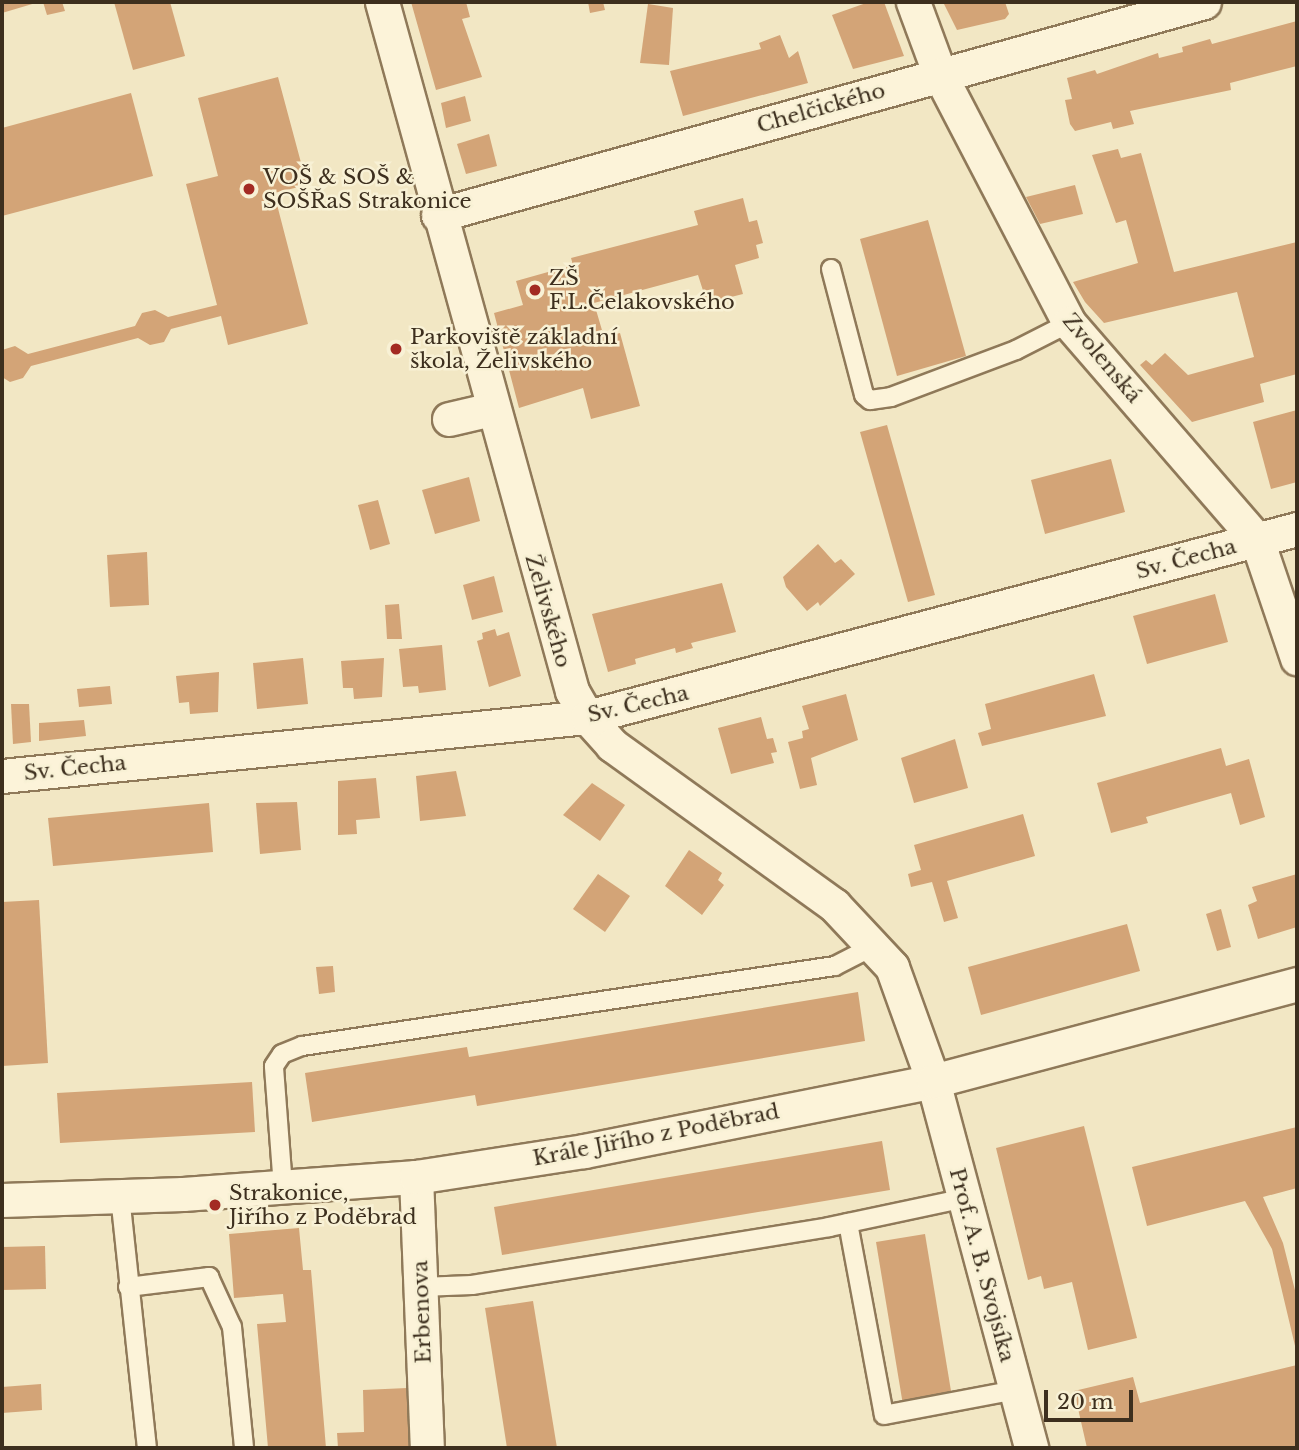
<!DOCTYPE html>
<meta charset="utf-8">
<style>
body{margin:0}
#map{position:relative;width:1299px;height:1450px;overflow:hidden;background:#f2e7c4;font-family:"Libre Baskerville",serif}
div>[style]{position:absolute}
.building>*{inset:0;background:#d3a477}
.roads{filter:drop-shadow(2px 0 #8f7959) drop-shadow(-2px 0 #8f7959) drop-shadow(0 2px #8f7959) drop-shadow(0 -2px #8f7959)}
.service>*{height:18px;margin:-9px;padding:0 9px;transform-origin:9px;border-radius:9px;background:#fcf3d9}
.minor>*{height:33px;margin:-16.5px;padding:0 16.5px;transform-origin:16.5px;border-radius:16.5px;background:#fcf3d9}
.dots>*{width:19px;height:19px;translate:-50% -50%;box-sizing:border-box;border:4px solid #f8f1d5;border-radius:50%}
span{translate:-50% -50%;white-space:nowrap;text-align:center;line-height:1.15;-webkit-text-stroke:5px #f8f1d5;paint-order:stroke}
.street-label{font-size:21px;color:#3d2f1e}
.poi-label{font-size:21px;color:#3d2f1e}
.left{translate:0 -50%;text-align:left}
.frame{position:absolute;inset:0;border:4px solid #3d2f1e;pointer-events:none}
.scale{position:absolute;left:1044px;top:1390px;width:89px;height:32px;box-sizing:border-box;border:4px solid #3d2f1e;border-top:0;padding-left:9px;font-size:21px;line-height:24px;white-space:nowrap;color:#3d2f1e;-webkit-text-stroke:5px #f8f1d5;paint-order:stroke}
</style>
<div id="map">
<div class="building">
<i style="clip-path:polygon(2px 2px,39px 2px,2px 13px)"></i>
<i style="clip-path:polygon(43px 2px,62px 2px,65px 11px,47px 15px)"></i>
<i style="clip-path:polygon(114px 2px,170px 2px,185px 56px,133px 70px)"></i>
<i style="clip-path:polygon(411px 2px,466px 2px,470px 17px,462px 19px,482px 77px,436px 90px)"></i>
<i style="clip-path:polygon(588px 2px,603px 2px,605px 10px,590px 13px)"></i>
<i style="clip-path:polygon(869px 2px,884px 2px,904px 56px,853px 69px,832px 15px)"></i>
<i style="clip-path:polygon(943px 2px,1005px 2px,1009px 14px,1005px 19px,957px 30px)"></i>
<i style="clip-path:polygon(648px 4px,673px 8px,669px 65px,640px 63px)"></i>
<i style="clip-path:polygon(1297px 21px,1297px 66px,1230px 83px,1231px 90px,1130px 111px,1134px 124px,1113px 129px,1111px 122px,1075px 131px,1070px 124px,1065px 100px,1072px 99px,1067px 78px,1095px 70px,1097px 74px,1158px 53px,1159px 58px,1183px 52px,1182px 47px,1210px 39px,1212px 44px)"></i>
<i style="clip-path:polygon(780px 35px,789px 58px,798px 51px,808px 83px,683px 116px,670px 71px,761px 49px,759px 43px)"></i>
<i style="clip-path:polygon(278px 77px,307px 185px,274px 193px,308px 324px,228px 345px,221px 316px,171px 329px,164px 342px,150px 345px,138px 338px,31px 366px,23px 378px,10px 382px,2px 377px,2px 350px,15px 346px,28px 354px,135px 326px,142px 313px,155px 310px,168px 317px,217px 305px,186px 184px,218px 176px,198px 98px)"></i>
<i style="clip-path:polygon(131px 93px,153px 176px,2px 216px,2px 128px)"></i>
<i style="clip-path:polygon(465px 96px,471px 121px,446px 128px,441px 103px)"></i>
<i style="clip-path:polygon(489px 134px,497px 166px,466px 174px,457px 144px)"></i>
<i style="clip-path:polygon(1118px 149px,1121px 158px,1141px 153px,1174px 272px,1297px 242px,1297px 374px,1260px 384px,1264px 402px,1192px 422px,1140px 365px,1146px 360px,1152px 365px,1165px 353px,1188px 375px,1254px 357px,1237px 292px,1104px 323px,1085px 302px,1073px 282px,1138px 263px,1126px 220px,1116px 223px,1092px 155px)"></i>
<i style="clip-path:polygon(1075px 185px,1083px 214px,1040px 224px,1026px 197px)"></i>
<i style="clip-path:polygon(743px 198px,749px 222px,757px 220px,763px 243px,756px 245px,759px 258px,735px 265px,743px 294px,707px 303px,698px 275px,594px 303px,604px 337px,620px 333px,640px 406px,591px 419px,583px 388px,519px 408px,494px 313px,523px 305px,516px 281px,573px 265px,571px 258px,698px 225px,694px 211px)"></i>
<i style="clip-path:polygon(928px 220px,966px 356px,897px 376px,860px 239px)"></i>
<i style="clip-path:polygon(1297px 410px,1297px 482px,1271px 489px,1253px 422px)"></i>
<i style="clip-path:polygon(887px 425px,935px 595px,908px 602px,860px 432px)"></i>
<i style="clip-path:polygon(1111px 459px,1125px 512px,1045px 534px,1031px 480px)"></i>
<i style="clip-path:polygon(469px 477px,480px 521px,435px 534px,422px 490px)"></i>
<i style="clip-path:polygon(378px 500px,390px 544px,370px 550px,358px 505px)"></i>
<i style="clip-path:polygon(818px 544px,835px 563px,841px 559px,855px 574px,820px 606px,818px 602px,807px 611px,786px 587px,783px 577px)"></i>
<i style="clip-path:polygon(147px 552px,149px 605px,110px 607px,107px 555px)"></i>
<i style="clip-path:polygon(494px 576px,503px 612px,472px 620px,463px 585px)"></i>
<i style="clip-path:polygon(722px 583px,736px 632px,691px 643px,693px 648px,676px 653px,675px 648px,635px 659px,636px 664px,608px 672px,592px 614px)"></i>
<i style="clip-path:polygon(1215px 594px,1228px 642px,1147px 664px,1133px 616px)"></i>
<i style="clip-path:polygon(399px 604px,402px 639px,387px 639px,385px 605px)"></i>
<i style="clip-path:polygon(495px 629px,497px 636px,509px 632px,521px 676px,489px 687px,477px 641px,483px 639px,482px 633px)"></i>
<i style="clip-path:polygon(442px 645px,446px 690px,419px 693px,418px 686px,403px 687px,399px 649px)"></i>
<i style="clip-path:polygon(303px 658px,308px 704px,257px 709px,253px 663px)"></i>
<i style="clip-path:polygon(384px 658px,382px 697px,354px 699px,353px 688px,343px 688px,341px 661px)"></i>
<i style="clip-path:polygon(219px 672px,218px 712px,190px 714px,189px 702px,179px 703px,176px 676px)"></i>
<i style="clip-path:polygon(1094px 674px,1106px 716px,982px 746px,978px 733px,991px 729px,985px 704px)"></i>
<i style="clip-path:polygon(110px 686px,112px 704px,79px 707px,77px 689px)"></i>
<i style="clip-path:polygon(846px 694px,858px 740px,811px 758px,817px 785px,800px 789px,788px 742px,803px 738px,802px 731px,809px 729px,802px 706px)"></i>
<i style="clip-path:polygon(11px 704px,29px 704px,31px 742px,13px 744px)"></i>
<i style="clip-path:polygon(761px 717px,767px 739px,773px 738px,777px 752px,771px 753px,774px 763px,731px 774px,718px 728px)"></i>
<i style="clip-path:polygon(84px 720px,86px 736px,39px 741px,39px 723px)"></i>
<i style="clip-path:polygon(955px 739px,968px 788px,914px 803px,901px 758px)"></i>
<i style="clip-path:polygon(1221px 748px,1226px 766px,1249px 759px,1265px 817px,1240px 825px,1231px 793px,1146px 817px,1148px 823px,1111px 833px,1097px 783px)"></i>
<i style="clip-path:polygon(456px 771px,466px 816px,420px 821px,416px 776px)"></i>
<i style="clip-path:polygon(376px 778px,380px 818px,356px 820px,357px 834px,338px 835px,338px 781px)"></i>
<i style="clip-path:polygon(592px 783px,625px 805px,600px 841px,563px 815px)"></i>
<i style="clip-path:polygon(297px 802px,301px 850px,260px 854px,256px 803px)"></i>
<i style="clip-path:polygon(209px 803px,213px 852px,53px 866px,48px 818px)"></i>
<i style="clip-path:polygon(1023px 814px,1035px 856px,947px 881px,958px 918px,944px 922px,932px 882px,911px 887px,908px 874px,921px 870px,914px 845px)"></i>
<i style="clip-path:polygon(689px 850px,722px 873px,718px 880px,724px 885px,702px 915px,665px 886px)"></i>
<i style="clip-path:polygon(598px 874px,630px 896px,605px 932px,573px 909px)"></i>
<i style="clip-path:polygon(1297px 874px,1297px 927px,1258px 939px,1248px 905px,1257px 901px,1252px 887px)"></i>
<i style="clip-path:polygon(39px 900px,48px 1063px,2px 1066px,2px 902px)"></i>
<i style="clip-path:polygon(1221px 909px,1231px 947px,1217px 951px,1206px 914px)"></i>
<i style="clip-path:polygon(1127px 924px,1140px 971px,981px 1015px,968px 967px)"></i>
<i style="clip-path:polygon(333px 966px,335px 992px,319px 994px,316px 967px)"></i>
<i style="clip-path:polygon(858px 992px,865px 1041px,477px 1106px,475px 1095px,312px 1122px,305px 1073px,467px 1047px,469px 1057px)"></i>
<i style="clip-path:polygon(252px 1082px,255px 1132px,60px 1143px,57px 1093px)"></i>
<i style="clip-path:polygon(1084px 1126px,1137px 1338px,1088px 1350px,1072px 1282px,1044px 1289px,1041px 1276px,1028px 1280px,996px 1148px)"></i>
<i style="clip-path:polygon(1297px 1127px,1297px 1188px,1263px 1197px,1283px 1243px,1297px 1298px,1296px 1350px,1272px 1249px,1245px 1201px,1147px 1226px,1132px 1167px)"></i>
<i style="clip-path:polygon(882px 1141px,890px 1190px,502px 1255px,494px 1207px)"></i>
<i style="clip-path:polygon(299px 1228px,303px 1270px,311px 1270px,326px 1448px,268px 1448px,257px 1324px,286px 1322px,283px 1294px,234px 1298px,229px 1234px)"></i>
<i style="clip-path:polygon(925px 1234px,952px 1397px,903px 1405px,876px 1242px)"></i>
<i style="clip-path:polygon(45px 1246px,46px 1289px,2px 1290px,2px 1247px)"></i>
<i style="clip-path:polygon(533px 1301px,557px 1448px,507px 1448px,485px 1308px)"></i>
<i style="clip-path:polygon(1297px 1365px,1297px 1448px,1087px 1448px,1074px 1391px,1133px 1377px,1140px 1403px)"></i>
<i style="clip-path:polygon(41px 1384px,42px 1410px,2px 1413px,2px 1387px)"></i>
<i style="clip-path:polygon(407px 1388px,410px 1448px,338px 1448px,337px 1433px,364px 1432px,363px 1390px)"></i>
</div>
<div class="roads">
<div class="service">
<i style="left:831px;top:269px;width:130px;rotate:75.3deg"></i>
<i style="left:864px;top:395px;width:8px;rotate:40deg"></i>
<i style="left:870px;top:400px;width:21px;rotate:-8deg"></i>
<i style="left:891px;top:397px;width:134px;rotate:-20.6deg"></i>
<i style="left:1016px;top:350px;width:59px;rotate:-27deg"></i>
<i style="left:283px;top:1187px;width:121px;rotate:-94.3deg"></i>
<i style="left:274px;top:1066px;width:14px;rotate:-56deg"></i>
<i style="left:282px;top:1054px;width:22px;rotate:-22deg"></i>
<i style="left:302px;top:1046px;width:539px;rotate:-8.54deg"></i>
<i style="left:835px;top:966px;width:44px;rotate:-27.1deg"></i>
<i style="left:120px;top:1196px;width:253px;rotate:83.9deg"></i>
<i style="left:848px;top:1223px;width:195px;rotate:79.4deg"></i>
<i style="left:884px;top:1415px;width:134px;rotate:-10.7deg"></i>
<i style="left:128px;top:1287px;width:82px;rotate:-7deg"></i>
<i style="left:209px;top:1277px;width:55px;rotate:65.3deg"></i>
<i style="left:232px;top:1327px;width:122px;rotate:84.3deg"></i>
<i style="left:421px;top:1287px;width:51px;rotate:-2.2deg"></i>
<i style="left:472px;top:1285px;width:362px;rotate:-9.2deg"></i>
<i style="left:829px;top:1227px;width:139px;rotate:-12deg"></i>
</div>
<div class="minor">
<i style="left:382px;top:2px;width:715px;rotate:74.58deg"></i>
<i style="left:572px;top:691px;width:30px;rotate:60deg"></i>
<i style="left:587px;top:717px;width:38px;rotate:48deg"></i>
<i style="left:612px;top:745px;width:274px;rotate:35.8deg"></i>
<i style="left:834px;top:905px;width:85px;rotate:46.9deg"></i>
<i style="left:892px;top:967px;width:121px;rotate:70.2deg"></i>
<i style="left:933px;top:1081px;width:380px;rotate:75deg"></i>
<i style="left:913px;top:2px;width:78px;rotate:69.7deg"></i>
<i style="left:940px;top:75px;width:280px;rotate:62.5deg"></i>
<i style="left:1069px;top:323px;width:287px;rotate:49.1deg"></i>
<i style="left:1257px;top:540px;width:125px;rotate:71.3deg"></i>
<i style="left:438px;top:215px;width:795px;rotate:-15.54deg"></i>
<i style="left:449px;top:419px;width:44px;rotate:-13.1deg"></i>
<i style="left:2px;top:776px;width:588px;rotate:-5.76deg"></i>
<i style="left:587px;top:717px;width:734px;rotate:-14.83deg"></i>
<i style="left:416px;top:1177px;width:271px;rotate:87.7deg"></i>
<i style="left:2px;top:1200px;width:181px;rotate:-1.9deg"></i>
<i style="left:183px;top:1194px;width:234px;rotate:-4.2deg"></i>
<i style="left:416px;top:1177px;width:170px;rotate:-8.8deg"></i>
<i style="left:584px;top:1151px;width:356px;rotate:-11.3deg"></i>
<i style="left:933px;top:1081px;width:377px;rotate:-14.9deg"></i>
</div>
</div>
<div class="dots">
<i style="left:249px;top:189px;background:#a32b23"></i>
<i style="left:535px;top:290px;background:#a32b23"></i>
<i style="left:396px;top:349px;background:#a32b23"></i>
<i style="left:215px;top:1205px;background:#a32b23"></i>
</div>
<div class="street-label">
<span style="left:821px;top:108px;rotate:-16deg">Chelčického</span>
<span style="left:1102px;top:358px;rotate:50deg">Zvolenská</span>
<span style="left:1186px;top:559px;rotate:-15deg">Sv. Čecha</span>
<span style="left:548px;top:611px;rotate:74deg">Želivského</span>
<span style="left:638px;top:704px;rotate:-13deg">Sv. Čecha</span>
<span style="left:75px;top:768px;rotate:-6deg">Sv. Čecha</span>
<span style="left:656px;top:1135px;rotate:-11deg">Krále Jiřího z Poděbrad</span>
<span style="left:982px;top:1265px;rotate:75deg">Prof. A. B. Svojsíka</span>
<span style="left:422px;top:1312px;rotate:-92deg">Erbenova</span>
</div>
<div class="poi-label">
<span class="left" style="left:263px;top:189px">VOŠ &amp; SOŠ &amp;<br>SOŠŘaS Strakonice</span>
<span class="left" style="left:549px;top:290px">ZŠ<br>F.L.Čelakovského</span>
<span class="left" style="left:410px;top:349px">Parkoviště základní<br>škola, Želivského</span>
<span class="left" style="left:229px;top:1205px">Strakonice,<br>Jiřího z Poděbrad</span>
</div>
<div class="frame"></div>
<div class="scale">20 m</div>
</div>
